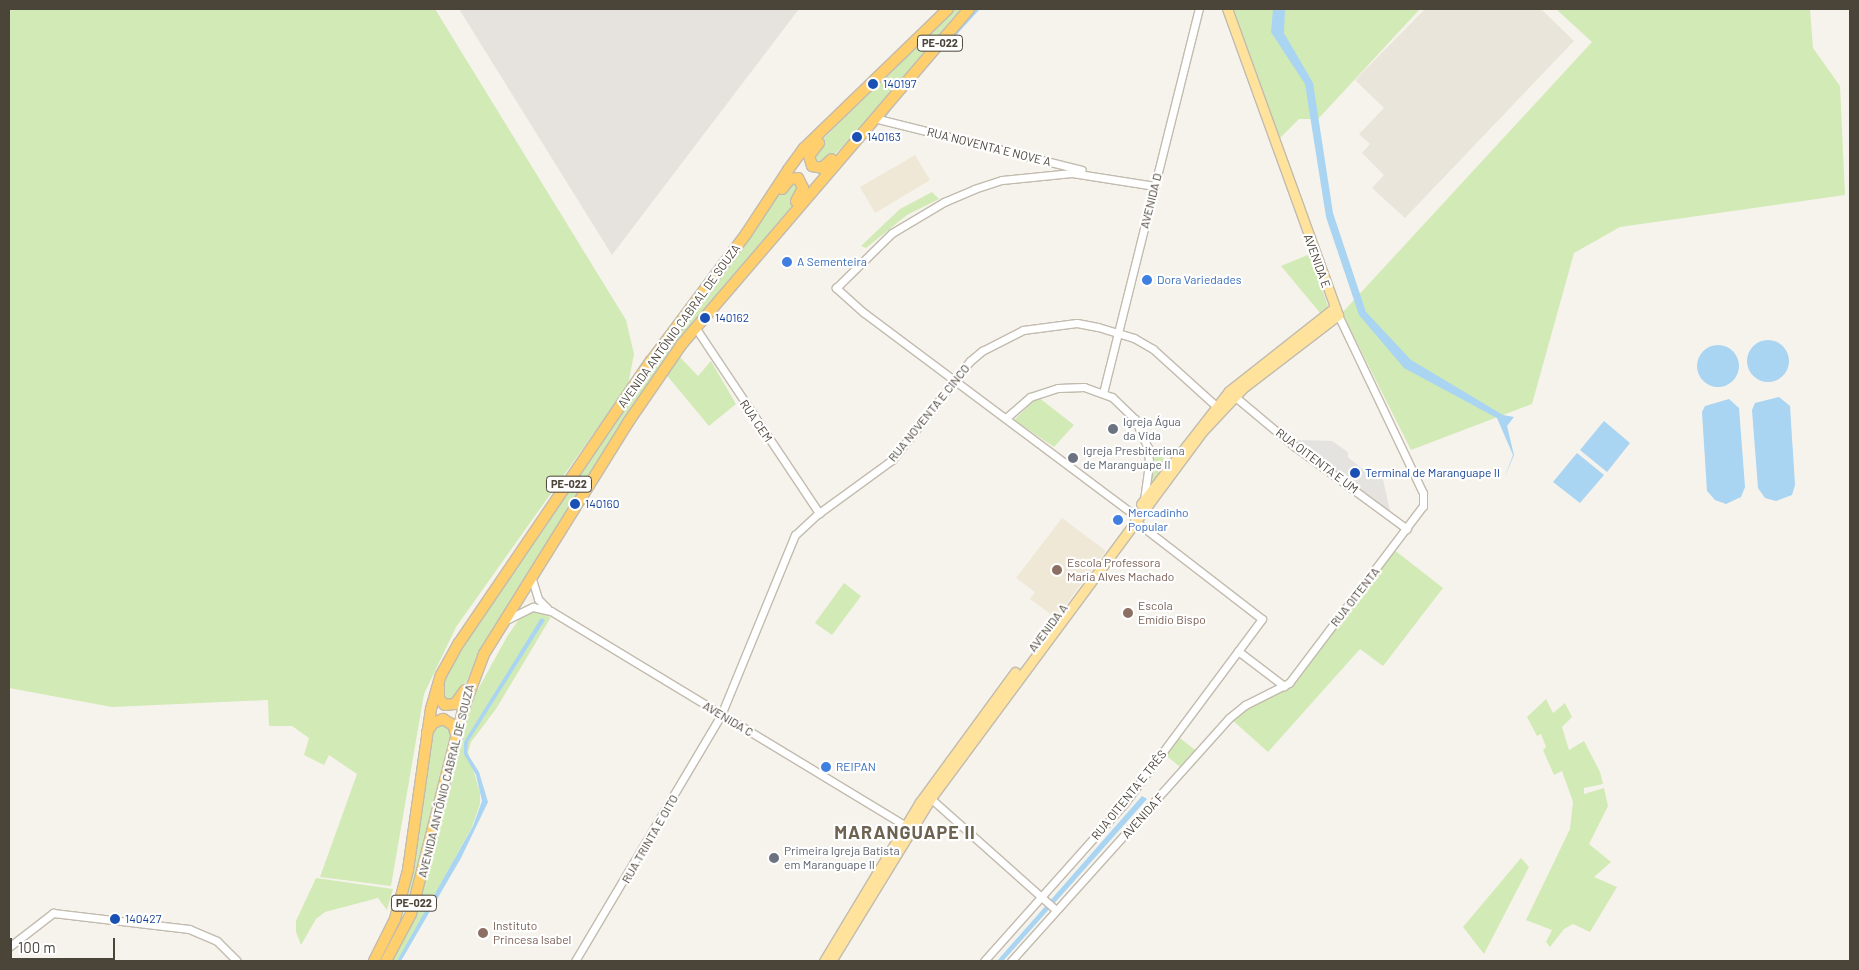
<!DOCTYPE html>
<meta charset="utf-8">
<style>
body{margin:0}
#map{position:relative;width:1859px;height:970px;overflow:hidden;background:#f6f3ec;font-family:Barlow,sans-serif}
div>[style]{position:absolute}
.residential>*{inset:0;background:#eae5da}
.industrial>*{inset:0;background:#e6e2dd}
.education>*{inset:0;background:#efe8d6}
.green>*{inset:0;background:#d2eab5}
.parking>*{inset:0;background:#e5e3e0}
.water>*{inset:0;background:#a9d4f2}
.round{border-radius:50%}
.roads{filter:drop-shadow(1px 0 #c2bbae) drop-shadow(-1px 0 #c2bbae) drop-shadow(0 1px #c2bbae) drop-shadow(0 -1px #c2bbae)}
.minor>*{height:7px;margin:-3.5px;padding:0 3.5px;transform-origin:3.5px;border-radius:3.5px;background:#fff}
.major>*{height:9px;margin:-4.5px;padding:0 4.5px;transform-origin:4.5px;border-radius:4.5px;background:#ffe39c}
.highway>*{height:10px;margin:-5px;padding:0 5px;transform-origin:5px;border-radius:5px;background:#ffcf6e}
.dots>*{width:14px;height:14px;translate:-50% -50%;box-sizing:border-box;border:2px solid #fff;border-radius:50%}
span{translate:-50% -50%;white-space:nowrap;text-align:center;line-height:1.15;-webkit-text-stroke:4.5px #fff;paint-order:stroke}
.shield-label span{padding:1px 4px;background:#fff;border:1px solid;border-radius:4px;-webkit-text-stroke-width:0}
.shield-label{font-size:11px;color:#4b4439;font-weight:700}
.transit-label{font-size:12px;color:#164399}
.left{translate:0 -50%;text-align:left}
.street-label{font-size:12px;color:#4b4439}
.shop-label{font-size:12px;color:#366cbe}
.worship-label{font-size:12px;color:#5b616d}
.education-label{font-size:12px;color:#785e54}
.district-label{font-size:18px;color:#6e6250;font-weight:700;letter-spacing:1px}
.frame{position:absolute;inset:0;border:10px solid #4b4439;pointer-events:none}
.scale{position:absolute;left:10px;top:938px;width:105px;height:22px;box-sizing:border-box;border:2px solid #4b4439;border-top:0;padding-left:6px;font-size:15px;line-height:18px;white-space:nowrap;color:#4b4439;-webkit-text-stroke:4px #fff;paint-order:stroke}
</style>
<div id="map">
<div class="residential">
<i style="clip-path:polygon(1425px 9px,1541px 9px,1574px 41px,1405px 218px,1372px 188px,1384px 175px,1362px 153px,1370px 144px,1359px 134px,1384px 108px,1355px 80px)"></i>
</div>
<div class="industrial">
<i style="clip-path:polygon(459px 9px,799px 9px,612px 255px)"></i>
</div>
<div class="education">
<i style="clip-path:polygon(915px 155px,930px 180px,875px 213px,860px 187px)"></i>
<i style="clip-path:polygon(1062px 518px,1106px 551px,1056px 618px,1030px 599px,1035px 592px,1016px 578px)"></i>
</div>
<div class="green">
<i style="clip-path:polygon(9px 9px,435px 9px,626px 320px,634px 354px,628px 385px,456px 627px,424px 694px,391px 886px,320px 877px,357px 774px,329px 755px,324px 765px,304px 755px,309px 738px,292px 726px,269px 726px,268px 700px,112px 707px,9px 688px)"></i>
<i style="clip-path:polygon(947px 9px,969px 9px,874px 117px,821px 167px,812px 165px,811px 152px)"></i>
<i style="clip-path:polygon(1233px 9px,1420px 9px,1318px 119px,1299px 119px,1280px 138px)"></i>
<i style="clip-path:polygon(1556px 9px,1810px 9px,1813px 48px,1840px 86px,1845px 195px,1620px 227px,1574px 253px,1532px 404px,1411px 450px,1342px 313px,1592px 42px)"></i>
<i style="clip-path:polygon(790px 177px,805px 185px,790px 209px,676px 353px,698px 376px,711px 361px,736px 404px,709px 426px,664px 372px,487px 650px,474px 664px,460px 696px,454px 702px,441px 700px,442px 676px,651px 361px)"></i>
<i style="clip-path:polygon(932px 192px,939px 199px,907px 215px,866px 248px,861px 246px,900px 209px)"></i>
<i style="clip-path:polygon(1310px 254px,1329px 309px,1321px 314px,1281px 266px)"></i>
<i style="clip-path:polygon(1038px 397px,1074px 425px,1054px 447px,1014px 420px)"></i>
<i style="clip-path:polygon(1149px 447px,1170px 463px,1145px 498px)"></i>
<i style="clip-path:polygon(1393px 549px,1443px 588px,1383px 666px,1360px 649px,1268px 752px,1230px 718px,1288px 684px)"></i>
<i style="clip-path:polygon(844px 583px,861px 596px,832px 635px,815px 623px)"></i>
<i style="clip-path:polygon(532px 610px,551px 617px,496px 709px,471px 742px,468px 752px,480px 793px,480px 804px,472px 827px,398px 961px,388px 961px,413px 915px,472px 700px,508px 635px,522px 615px)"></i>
<i style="clip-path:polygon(1546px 699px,1553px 713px,1565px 703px,1572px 717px,1562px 727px,1569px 750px,1584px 741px,1600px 772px,1603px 784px,1584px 788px,1584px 794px,1604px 788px,1608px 806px,1589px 844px,1611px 862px,1594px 877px,1617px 887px,1590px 932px,1573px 924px,1564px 929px,1550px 947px,1546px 942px,1552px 930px,1526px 920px,1570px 829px,1573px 802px,1562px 771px,1554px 775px,1543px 750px,1546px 747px,1541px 734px,1537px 736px,1527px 717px)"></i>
<i style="clip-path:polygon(439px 721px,453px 730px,453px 751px,409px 897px,400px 915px,426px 737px)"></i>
<i style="clip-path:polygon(1176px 735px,1199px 753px,1184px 770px,1163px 753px)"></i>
<i style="clip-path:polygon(1521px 858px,1529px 867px,1484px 954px,1463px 927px)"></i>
<i style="clip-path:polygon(316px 878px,393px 889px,387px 910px,378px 898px,325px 912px,316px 919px,301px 945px,296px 932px,296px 921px)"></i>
</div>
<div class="parking">
<i style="clip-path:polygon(1299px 440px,1332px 441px,1348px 452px,1348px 457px,1362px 469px,1368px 468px,1383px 479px,1391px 515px,1294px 445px)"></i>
</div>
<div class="water">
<i style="clip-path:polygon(976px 9px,980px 9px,904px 92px,885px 118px,881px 116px)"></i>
<i style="clip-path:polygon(1273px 9px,1285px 9px,1284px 33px,1313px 83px,1333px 213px,1366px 312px,1411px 360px,1503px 415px,1514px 417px,1507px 426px,1514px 455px,1504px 479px,1513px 455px,1497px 418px,1404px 368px,1359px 315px,1326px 217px,1305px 84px,1271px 32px)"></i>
<i class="round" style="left:1747px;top:340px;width:42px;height:42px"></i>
<i class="round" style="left:1697px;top:345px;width:42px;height:42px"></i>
<i style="clip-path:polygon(1779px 397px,1790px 406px,1795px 485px,1792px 495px,1776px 501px,1765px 498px,1758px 488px,1752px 410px,1755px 403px)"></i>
<i style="clip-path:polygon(1729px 399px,1739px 408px,1745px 487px,1741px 497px,1726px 504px,1715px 500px,1707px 491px,1702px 412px,1705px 406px)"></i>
<i style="clip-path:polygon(1604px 421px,1630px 443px,1607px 472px,1580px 450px)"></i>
<i style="clip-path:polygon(1577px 453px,1604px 475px,1580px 503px,1553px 482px)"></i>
<i style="clip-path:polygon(541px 618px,545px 620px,468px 742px,467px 753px,479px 772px,488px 802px,461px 858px,401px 961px,397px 961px,473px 826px,482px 801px,476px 775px,464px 754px,464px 742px)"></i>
<i style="clip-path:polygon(1142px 796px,1147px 799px,1003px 961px,997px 961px)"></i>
</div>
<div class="roads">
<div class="minor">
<i style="left:874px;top:118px;width:214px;rotate:14deg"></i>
<i style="left:695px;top:327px;width:224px;rotate:56.3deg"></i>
<i style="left:1103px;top:393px;width:396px;rotate:-76deg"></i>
<i style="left:1233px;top:395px;width:80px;rotate:39.9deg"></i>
<i style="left:1294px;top:446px;width:140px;rotate:36.3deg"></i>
<i style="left:1006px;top:418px;width:32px;rotate:-41deg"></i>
<i style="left:1030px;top:397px;width:29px;rotate:-18deg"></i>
<i style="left:1058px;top:388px;width:26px;rotate:-2deg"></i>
<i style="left:1084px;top:387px;width:30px;rotate:20deg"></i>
<i style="left:1112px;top:397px;width:32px;rotate:44deg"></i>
<i style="left:1135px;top:419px;width:32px;rotate:66deg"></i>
<i style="left:1148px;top:448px;width:16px;rotate:86deg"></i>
<i style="left:1149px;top:464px;width:36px;rotate:98deg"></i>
<i style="left:532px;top:579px;width:21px;rotate:73deg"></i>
<i style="left:538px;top:599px;width:13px;rotate:45deg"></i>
<i style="left:508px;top:619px;width:28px;rotate:-26deg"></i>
<i style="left:533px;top:607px;width:18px;rotate:13deg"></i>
<i style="left:551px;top:611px;width:413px;rotate:31.2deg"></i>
<i style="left:1238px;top:651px;width:58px;rotate:37.3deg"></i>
<i style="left:928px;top:796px;width:171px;rotate:41.7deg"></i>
<i style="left:9px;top:947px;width:56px;rotate:-37.7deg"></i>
<i style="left:53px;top:913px;width:137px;rotate:6.7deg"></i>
<i style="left:189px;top:929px;width:30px;rotate:23deg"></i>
<i style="left:217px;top:941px;width:28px;rotate:45deg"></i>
<i style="left:575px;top:961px;width:286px;rotate:-59.3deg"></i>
<i style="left:721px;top:715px;width:195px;rotate:-67.7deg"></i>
<i style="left:795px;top:535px;width:33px;rotate:-43deg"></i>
<i style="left:819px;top:513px;width:90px;rotate:-36deg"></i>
<i style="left:892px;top:460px;width:126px;rotate:-51.8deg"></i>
<i style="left:970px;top:361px;width:16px;rotate:-40deg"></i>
<i style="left:982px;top:351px;width:46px;rotate:-27.1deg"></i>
<i style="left:1023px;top:330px;width:54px;rotate:-7.4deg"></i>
<i style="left:1077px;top:323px;width:21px;rotate:11deg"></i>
<i style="left:1098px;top:327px;width:38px;rotate:17deg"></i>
<i style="left:1134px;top:338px;width:22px;rotate:30deg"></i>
<i style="left:1153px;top:349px;width:84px;rotate:42.1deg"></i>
<i style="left:984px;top:961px;width:210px;rotate:-48.3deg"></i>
<i style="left:1124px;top:804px;width:231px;rotate:-53.3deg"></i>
<i style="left:1262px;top:619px;width:160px;rotate:-142.3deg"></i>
<i style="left:1135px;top:521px;width:7px;rotate:-106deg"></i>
<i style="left:1133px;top:514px;width:336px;rotate:-143.2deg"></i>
<i style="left:864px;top:313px;width:38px;rotate:-138deg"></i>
<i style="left:836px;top:288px;width:78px;rotate:-44.5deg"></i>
<i style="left:892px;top:233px;width:61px;rotate:-30.8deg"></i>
<i style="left:944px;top:202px;width:33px;rotate:-23deg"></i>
<i style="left:974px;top:189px;width:29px;rotate:-18deg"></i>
<i style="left:1002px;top:180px;width:70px;rotate:-5.7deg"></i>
<i style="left:1072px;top:173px;width:84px;rotate:8.9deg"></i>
<i style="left:1011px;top:961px;width:326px;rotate:-48.1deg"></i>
<i style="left:1229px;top:718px;width:21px;rotate:-39deg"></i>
<i style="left:1245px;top:705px;width:49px;rotate:-26.6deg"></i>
<i style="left:1289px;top:683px;width:222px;rotate:-52.9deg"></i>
<i style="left:1423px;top:506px;width:13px;rotate:-90deg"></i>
<i style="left:1423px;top:493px;width:197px;rotate:-115.5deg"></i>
</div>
<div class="major">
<i style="left:1141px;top:504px;width:143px;rotate:-52.1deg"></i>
<i style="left:1229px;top:391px;width:134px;rotate:-38.3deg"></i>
<i style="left:824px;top:961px;width:186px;rotate:-58.9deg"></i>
<i style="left:920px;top:802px;width:161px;rotate:-53.8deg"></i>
<i style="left:831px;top:961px;width:191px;rotate:-58.5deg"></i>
<i style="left:931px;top:798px;width:453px;rotate:-53.5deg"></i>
<i style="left:1200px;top:434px;width:63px;rotate:-46.9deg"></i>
<i style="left:1243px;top:388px;width:120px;rotate:-37.5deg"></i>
<i style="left:1338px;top:315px;width:326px;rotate:-109.9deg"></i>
</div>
<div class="highway">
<i style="left:819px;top:143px;width:16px;rotate:128deg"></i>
<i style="left:809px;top:156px;width:10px;rotate:73deg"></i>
<i style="left:812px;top:166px;width:10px;rotate:11deg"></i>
<i style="left:822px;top:168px;width:13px;rotate:-42deg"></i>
<i style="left:782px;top:189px;width:13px;rotate:-51deg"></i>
<i style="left:790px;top:179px;width:8px;rotate:-7deg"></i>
<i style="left:798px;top:178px;width:11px;rotate:63deg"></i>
<i style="left:803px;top:188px;width:15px;rotate:118deg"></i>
<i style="left:439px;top:687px;width:12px;rotate:90deg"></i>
<i style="left:439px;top:699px;width:8px;rotate:45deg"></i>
<i style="left:445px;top:705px;width:10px;rotate:-6deg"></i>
<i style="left:455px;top:704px;width:17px;rotate:-54deg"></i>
<i style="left:427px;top:732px;width:11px;rotate:-56deg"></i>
<i style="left:433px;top:723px;width:11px;rotate:-22deg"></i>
<i style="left:443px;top:719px;width:12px;rotate:31deg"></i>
<i style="left:453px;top:725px;width:13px;rotate:72deg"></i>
<i style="left:374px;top:961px;width:47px;rotate:-63.4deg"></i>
<i style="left:395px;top:919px;width:51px;rotate:-75.1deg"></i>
<i style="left:408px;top:870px;width:163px;rotate:-81.9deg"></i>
<i style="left:431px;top:709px;width:35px;rotate:-74deg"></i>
<i style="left:441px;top:675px;width:37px;rotate:-61deg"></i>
<i style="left:459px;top:643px;width:341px;rotate:-55.8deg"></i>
<i style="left:651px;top:361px;width:159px;rotate:-53.2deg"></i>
<i style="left:746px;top:234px;width:77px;rotate:-56.7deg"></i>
<i style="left:788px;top:170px;width:27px;rotate:-54deg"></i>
<i style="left:804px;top:148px;width:200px;rotate:-44deg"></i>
<i style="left:386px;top:961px;width:53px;rotate:-62deg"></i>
<i style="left:411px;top:914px;width:211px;rotate:-75.7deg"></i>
<i style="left:463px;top:710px;width:60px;rotate:-69.4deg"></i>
<i style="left:484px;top:654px;width:274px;rotate:-58.1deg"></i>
<i style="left:629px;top:421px;width:93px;rotate:-55.5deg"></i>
<i style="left:682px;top:344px;width:441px;rotate:-49.4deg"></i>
</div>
</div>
<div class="dots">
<i style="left:873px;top:84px;background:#1a4fb4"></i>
<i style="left:857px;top:137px;background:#1a4fb4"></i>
<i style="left:787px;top:262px;background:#3f7fe0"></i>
<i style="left:1147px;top:280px;background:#3f7fe0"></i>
<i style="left:705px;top:318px;background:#1a4fb4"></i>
<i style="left:1113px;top:429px;background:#6b7280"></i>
<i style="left:1073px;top:458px;background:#6b7280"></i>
<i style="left:1355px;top:473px;background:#1a4fb4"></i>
<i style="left:575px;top:504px;background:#1a4fb4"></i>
<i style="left:1118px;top:520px;background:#3f7fe0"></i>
<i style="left:1057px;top:570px;background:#8d6e63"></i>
<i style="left:1128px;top:613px;background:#8d6e63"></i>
<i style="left:826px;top:767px;background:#3f7fe0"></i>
<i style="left:774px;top:858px;background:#6b7280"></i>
<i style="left:115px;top:919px;background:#1a4fb4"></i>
<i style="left:483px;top:933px;background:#8d6e63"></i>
</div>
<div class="shield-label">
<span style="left:940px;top:43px">PE-022</span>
<span style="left:569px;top:484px">PE-022</span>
<span style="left:414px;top:903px">PE-022</span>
</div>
<div class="transit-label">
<span class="left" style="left:883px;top:84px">140197</span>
<span class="left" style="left:867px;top:137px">140163</span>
<span class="left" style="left:715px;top:318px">140162</span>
<span class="left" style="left:1365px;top:473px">Terminal de Maranguape II</span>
<span class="left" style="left:585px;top:504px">140160</span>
<span class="left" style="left:125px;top:919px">140427</span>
</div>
<div class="street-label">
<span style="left:989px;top:147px;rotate:14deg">RUA NOVENTA E NOVE A</span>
<span style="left:1151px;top:201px;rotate:-76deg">AVENIDA D</span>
<span style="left:1317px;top:261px;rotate:70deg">AVENIDA E</span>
<span style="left:679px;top:326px;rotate:-54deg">AVENIDA ANTÔNIO CABRAL DE SOUZA</span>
<span style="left:929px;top:413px;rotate:-51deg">RUA NOVENTA E CINCO</span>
<span style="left:756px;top:421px;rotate:56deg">RUA CEM</span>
<span style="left:1317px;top:461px;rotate:37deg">RUA OITENTA E UM</span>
<span style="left:1355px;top:597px;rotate:-52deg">RUA OITENTA</span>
<span style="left:1048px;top:628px;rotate:-53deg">AVENIDA A</span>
<span style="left:728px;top:719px;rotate:31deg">AVENIDA C</span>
<span style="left:446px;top:781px;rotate:-76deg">AVENIDA ANTÔNIO CABRAL DE SOUZA</span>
<span style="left:1129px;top:795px;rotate:-51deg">RUA OITENTA E TRÊS</span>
<span style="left:1143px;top:816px;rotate:-48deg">AVENIDA F</span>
<span style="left:650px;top:839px;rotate:-60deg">RUA TRINTA E OITO</span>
</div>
<div class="shop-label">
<span class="left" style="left:797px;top:262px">A Sementeira</span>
<span class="left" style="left:1157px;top:280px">Dora Variedades</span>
<span class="left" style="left:1128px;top:520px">Mercadinho<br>Popular</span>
<span class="left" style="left:836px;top:767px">REIPAN</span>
</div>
<div class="worship-label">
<span class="left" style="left:1123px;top:429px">Igreja Água<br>da Vida</span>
<span class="left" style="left:1083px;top:458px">Igreja Presbiteriana<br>de Maranguape II</span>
<span class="left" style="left:784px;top:858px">Primeira Igreja Batista<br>em Maranguape II</span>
</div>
<div class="education-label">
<span class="left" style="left:1067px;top:570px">Escola Professora<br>Maria Alves Machado</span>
<span class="left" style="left:1138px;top:613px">Escola<br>Emídio Bispo</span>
<span class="left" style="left:493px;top:933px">Instituto<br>Princesa Isabel</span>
</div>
<div class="district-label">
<span style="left:905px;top:832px">MARANGUAPE II</span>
</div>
<div class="frame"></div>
<div class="scale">100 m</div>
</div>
